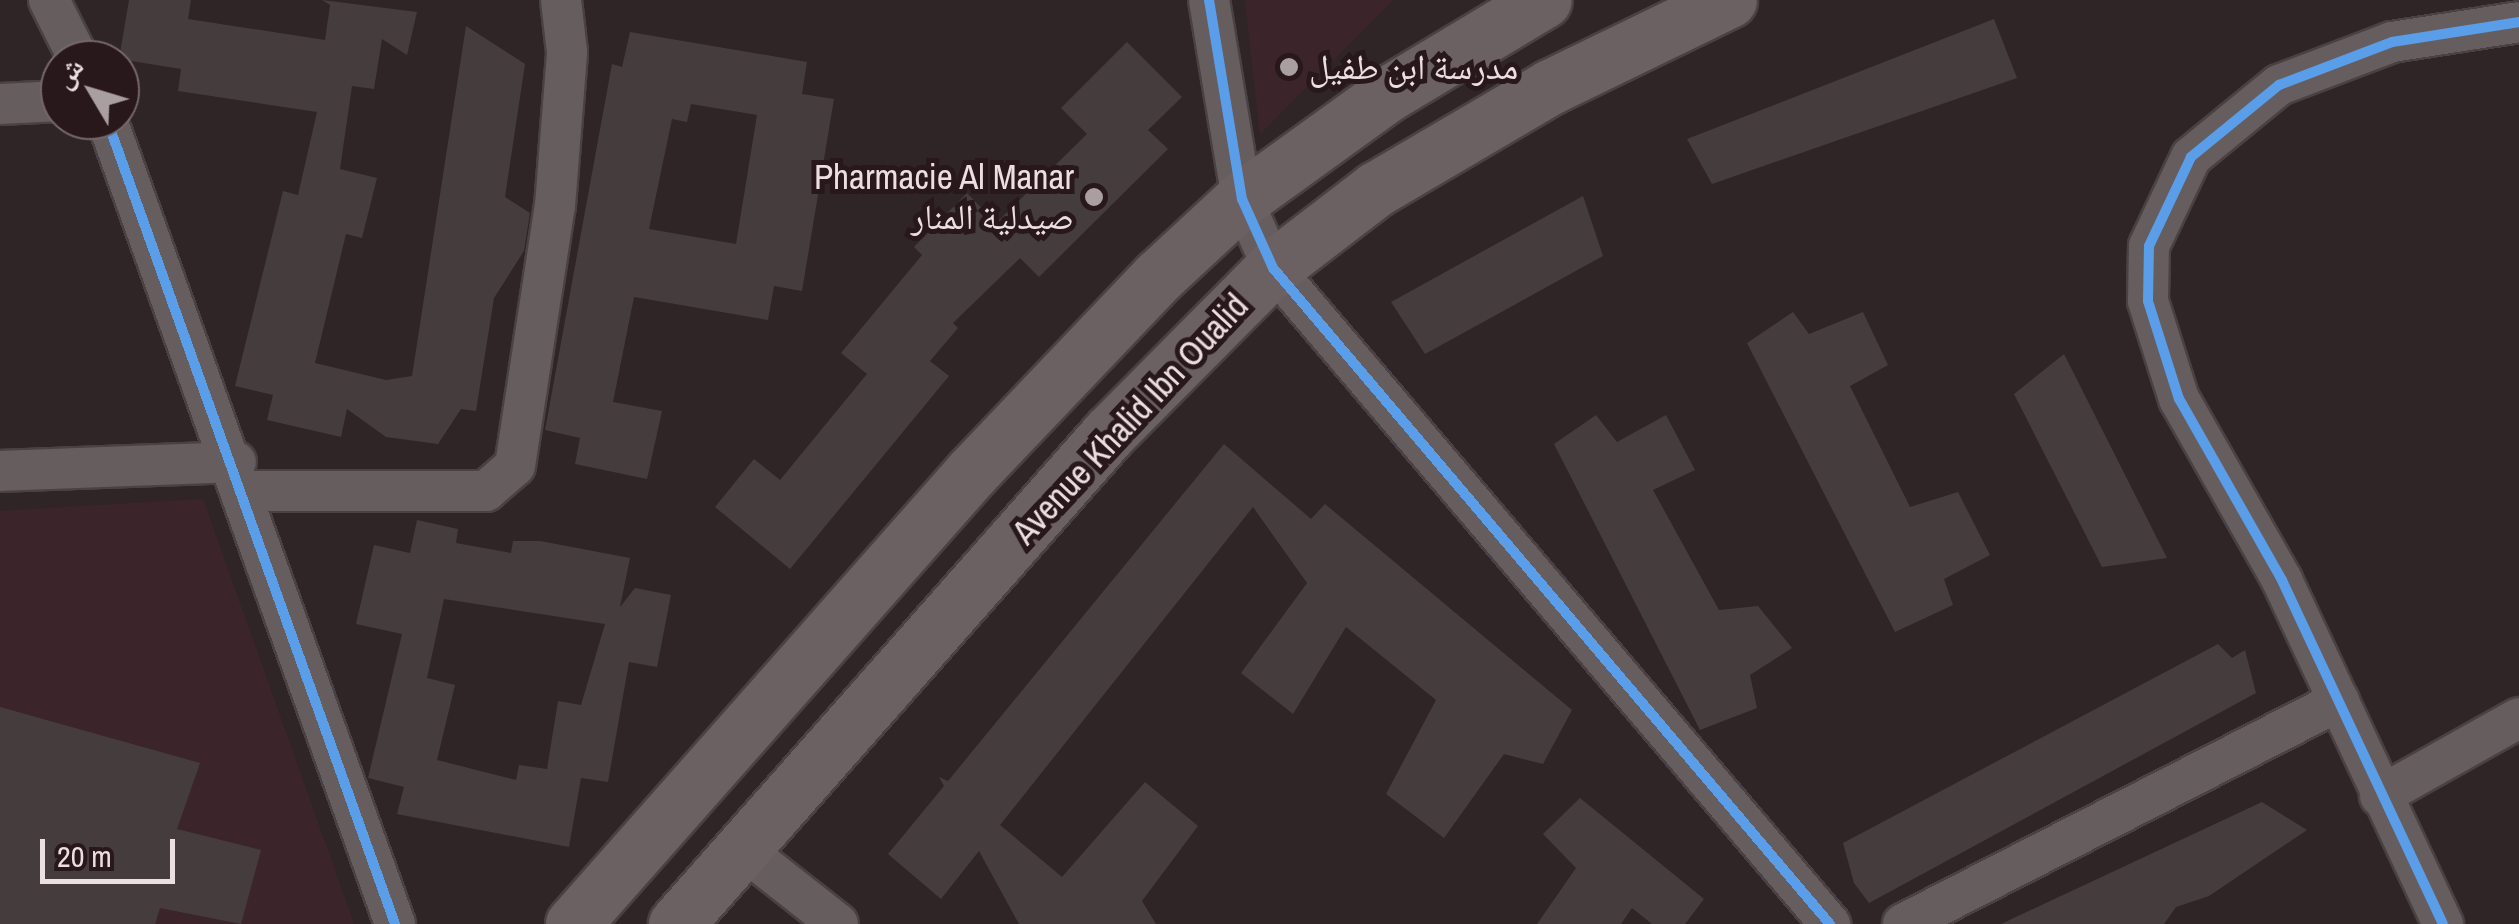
<!DOCTYPE html>
<meta charset="utf-8">
<style>
body{margin:0}
#map{position:relative;width:2519px;height:924px;overflow:hidden;background:#2f2527;font-family:"Archivo Narrow","Noto Naskh Arabic",sans-serif}
div>[style]{position:absolute}
.built>*{inset:0;background:#3c252a}
.building>*{inset:0;background:#453c3e}
.roads{filter:drop-shadow(2px 0 #494143) drop-shadow(-2px 0 #494143) drop-shadow(0 2px #494143) drop-shadow(0 -2px #494143)}
.minor>*{height:40px;margin:-20px;padding:0 20px;transform-origin:20px;border-radius:20px;background:#665d5f}
.secondary>*{height:55px;margin:-27.5px;padding:0 27.5px;transform-origin:27.5px;border-radius:27.5px;background:#6b6163}
.cycleway>*{height:10px;margin:-5px;padding:0 5px;transform-origin:5px;border-radius:5px;background:#5a9eea}
.dots>*{width:28px;height:28px;translate:-50% -50%;box-sizing:border-box;border:5px solid #28171b;border-radius:50%}
span{translate:-50% -50%;white-space:nowrap;text-align:center;line-height:1.15;-webkit-text-stroke:10px #28171b;paint-order:stroke}
.poi-label{font-size:35px;color:#ebdfe1}
.left{translate:0 -50%;text-align:left}
.right{translate:-100% -50%;text-align:right}
.street-label{font-size:35px;color:#ebdfe1}
.north{position:absolute;left:40px;top:40px;width:100px;height:100px;box-sizing:border-box;background:#28171b;border:2px solid #76676a;border-radius:50%;rotate:308deg;font-size:28px;font-weight:700;line-height:40px;text-align:center;color:#ebdfe1}
.north::after{content:'';display:block;margin:auto;width:35px;height:45px;background:#a99ea0;clip-path:polygon(50% 0,100% 100%,50% 72%,0 100%)}
.scale{position:absolute;left:40px;top:839px;width:135px;height:45px;box-sizing:border-box;border:5px solid #ebdfe1;border-top:0;padding-left:12px;font-size:30px;line-height:35px;white-space:nowrap;color:#ebdfe1;-webkit-text-stroke:8px #28171b;paint-order:stroke}
</style>
<div id="map">
<div class="built">
<i style="clip-path:polygon(1245px 0,1393px 0,1260px 134px)"></i>
<i style="clip-path:polygon(203px 499px,354px 924px,0 924px,0 511px)"></i>
</div>
<div class="building">
<i style="clip-path:polygon(129px 0,191px 0,188px 19px,325px 40px,330px 5px,322px 0,417px 12px,407px 55px,382px 39px,374px 89px,352px 86px,340px 169px,377px 178px,362px 238px,346px 234px,315px 363px,386px 380px,412px 376px,466px 26px,525px 64px,505px 197px,530px 213px,524px 251px,494px 298px,476px 411px,461px 409px,438px 444px,386px 437px,347px 409px,341px 437px,267px 420px,273px 395px,235px 386px,283px 191px,298px 195px,317px 112px,178px 91px,181px 69px,119px 59px)"></i>
<i style="clip-path:polygon(1994px 19px,2017px 78px,1712px 184px,1687px 139px)"></i>
<i style="clip-path:polygon(evenodd,630px 32px,807px 62px,802px 94px,834px 99px,802px 291px,774px 286px,768px 320px,634px 297px,613px 402px,662px 411px,647px 479px,575px 464px,580px 438px,545px 430px,612px 64px,622px 67px,630px 32px,691px 104px,757px 115px,736px 244px,649px 229px,672px 119px,687px 122px,691px 104px)"></i>
<i style="clip-path:polygon(1127px 42px,1182px 97px,1148px 130px,1168px 149px,1039px 277px,1020px 258px,953px 323px,958px 328px,930px 361px,949px 376px,790px 569px,715px 507px,754px 459px,780px 480px,867px 374px,841px 353px,922px 255px,914px 247px,967px 193px,996px 223px,1087px 134px,1061px 108px)"></i>
<i style="clip-path:polygon(1583px 196px,1603px 256px,1425px 354px,1391px 302px)"></i>
<i style="clip-path:polygon(1793px 312px,1809px 334px,1863px 312px,1888px 365px,1850px 386px,1910px 507px,1958px 492px,1990px 555px,1944px 579px,1953px 605px,1895px 632px,1747px 343px)"></i>
<i style="clip-path:polygon(2064px 354px,2167px 558px,2102px 567px,2014px 394px)"></i>
<i style="clip-path:polygon(1596px 415px,1617px 442px,1666px 415px,1695px 470px,1653px 490px,1719px 610px,1758px 606px,1792px 648px,1750px 675px,1757px 708px,1700px 730px,1554px 444px)"></i>
<i style="clip-path:polygon(1224px 444px,1311px 519px,1325px 504px,1572px 710px,1543px 764px,1504px 754px,1444px 838px,1386px 794px,1436px 700px,1346px 627px,1293px 714px,1241px 673px,1307px 583px,1253px 507px,1000px 825px,1062px 877px,1145px 782px,1198px 826px,1142px 901px,1156px 924px,1019px 924px,979px 851px,941px 899px,888px 854px,944px 786px,939px 777px,948px 781px)"></i>
<i style="clip-path:polygon(evenodd,417px 520px,458px 529px,456px 543px,511px 553px,513px 541px,540px 541px,630px 558px,620px 607px,635px 588px,671px 595px,657px 667px,629px 662px,608px 782px,581px 778px,569px 847px,397px 814px,404px 787px,368px 778px,402px 634px,356px 624px,374px 545px,410px 553px,417px 520px,444px 599px,605px 624px,581px 705px,558px 701px,547px 769px,519px 765px,516px 780px,437px 760px,455px 685px,427px 678px,444px 599px)"></i>
<i style="clip-path:polygon(2218px 644px,2232px 658px,2245px 650px,2256px 693px,1869px 903px,1854px 883px,1843px 843px)"></i>
<i style="clip-path:polygon(0 707px,200px 763px,177px 829px,261px 850px,241px 924px,160px 908px,155px 924px,0 924px)"></i>
<i style="clip-path:polygon(1580px 798px,1704px 899px,1685px 924px,1652px 924px,1632px 908px,1621px 924px,1537px 924px,1576px 868px,1543px 834px)"></i>
<i style="clip-path:polygon(2262px 802px,2307px 830px,2209px 896px,2176px 907px,2164px 924px,2001px 924px)"></i>
</div>
<div class="roads">
<div class="minor">
<i style="left:49px;top:0;width:67px;rotate:63.4deg"></i>
<i style="left:1209px;top:0;width:202px;rotate:80.6deg"></i>
<i style="left:1242px;top:199px;width:76px;rotate:65.8deg"></i>
<i style="left:1273px;top:268px;width:861px;rotate:49.67deg"></i>
<i style="left:0;top:104px;width:60px;rotate:-2.9deg"></i>
<i style="left:107px;top:120px;width:854px;rotate:70.29deg"></i>
<i style="left:0;top:471px;width:236px;rotate:-2.2deg"></i>
<i style="left:247px;top:491px;width:239px"></i>
<i style="left:486px;top:491px;width:38px;rotate:-41deg"></i>
<i style="left:515px;top:466px;width:263px;rotate:-81.3deg"></i>
<i style="left:555px;top:206px;width:154px;rotate:-85.5deg"></i>
<i style="left:567px;top:52px;width:52px;rotate:-96.6deg"></i>
<i style="left:2380px;top:796px;width:159px;rotate:-29.3deg"></i>
<i style="left:745px;top:851px;width:118px;rotate:38.1deg"></i>
<i style="left:1903px;top:924px;width:490px;rotate:-27.1deg"></i>
<i style="left:2443px;top:924px;width:380px;rotate:-115.1deg"></i>
<i style="left:2282px;top:580px;width:208px;rotate:-119.6deg"></i>
<i style="left:2179px;top:399px;width:103px;rotate:-107.6deg"></i>
<i style="left:2148px;top:301px;width:55px;rotate:-89deg"></i>
<i style="left:2149px;top:246px;width:98px;rotate:-64.7deg"></i>
<i style="left:2191px;top:157px;width:114px;rotate:-39.3deg"></i>
<i style="left:2279px;top:85px;width:121px;rotate:-20.8deg"></i>
<i style="left:2392px;top:42px;width:129px;rotate:-8.9deg"></i>
</div>
<div class="secondary">
<i style="left:573px;top:924px;width:604px;rotate:-48.56deg"></i>
<i style="left:973px;top:471px;width:269px;rotate:-46.4deg"></i>
<i style="left:1159px;top:276px;width:113px;rotate:-42.9deg"></i>
<i style="left:1242px;top:199px;width:178px;rotate:-35.8deg"></i>
<i style="left:1386px;top:95px;width:184px;rotate:-31deg"></i>
<i style="left:676px;top:924px;width:655px;rotate:-48.59deg"></i>
<i style="left:1109px;top:433px;width:233px;rotate:-45.2deg"></i>
<i style="left:1273px;top:268px;width:130px;rotate:-37.5deg"></i>
<i style="left:1376px;top:189px;width:202px;rotate:-30.4deg"></i>
<i style="left:1550px;top:87px;width:199px;rotate:-25.9deg"></i>
</div>
</div>
<div class="cycleway">
<i style="left:1209px;top:0;width:202px;rotate:80.6deg"></i>
<i style="left:1242px;top:199px;width:76px;rotate:65.8deg"></i>
<i style="left:1273px;top:268px;width:861px;rotate:49.67deg"></i>
<i style="left:107px;top:120px;width:854px;rotate:70.29deg"></i>
<i style="left:2443px;top:924px;width:380px;rotate:-115.1deg"></i>
<i style="left:2282px;top:580px;width:208px;rotate:-119.6deg"></i>
<i style="left:2179px;top:399px;width:103px;rotate:-107.6deg"></i>
<i style="left:2148px;top:301px;width:55px;rotate:-89deg"></i>
<i style="left:2149px;top:246px;width:98px;rotate:-64.7deg"></i>
<i style="left:2191px;top:157px;width:114px;rotate:-39.3deg"></i>
<i style="left:2279px;top:85px;width:121px;rotate:-20.8deg"></i>
<i style="left:2392px;top:42px;width:129px;rotate:-8.9deg"></i>
</div>
<div class="dots">
<i style="left:1289px;top:67px;background:#a99ea0"></i>
<i style="left:1094px;top:197px;background:#a99ea0"></i>
</div>
<div class="poi-label">
<span class="left" style="left:1309px;top:67px">مدرسة ابن طفيل</span>
<span class="right" style="left:1074px;top:197px">Pharmacie Al Manar<br>صيدلية المنار</span>
</div>
<div class="street-label">
<span style="left:1130px;top:419px;rotate:-47deg">Avenue Khalid Ibn Oualid</span>
</div>
<div class="north">ش</div>
<div class="scale">20 m</div>
</div>
